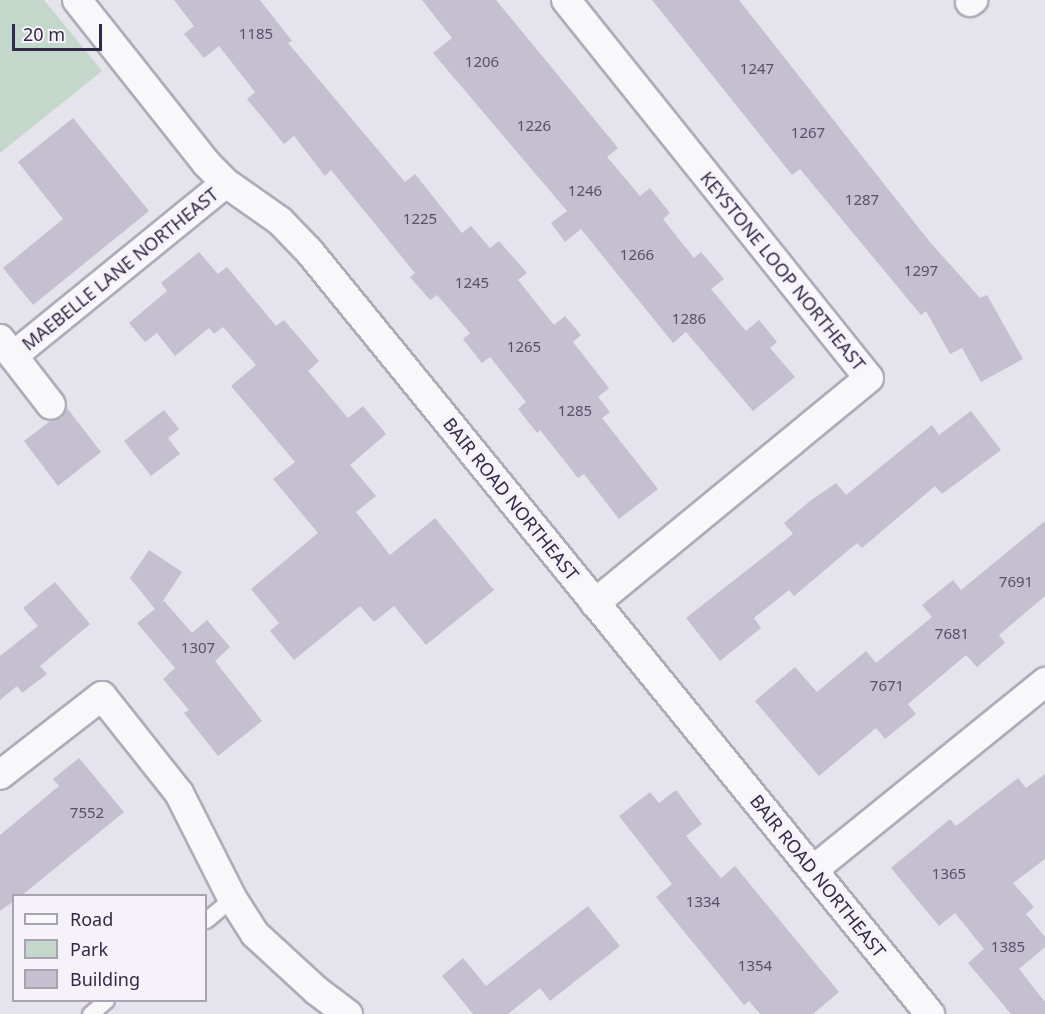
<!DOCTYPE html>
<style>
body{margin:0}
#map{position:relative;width:1045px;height:1014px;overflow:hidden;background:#e5e3ec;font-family:"Noto Sans",sans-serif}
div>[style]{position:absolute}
.green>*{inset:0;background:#c4d7cb}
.building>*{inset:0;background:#c4c0d0}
.roads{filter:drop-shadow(2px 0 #afacba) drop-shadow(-2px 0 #afacba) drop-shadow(0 2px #afacba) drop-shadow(0 -2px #afacba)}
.service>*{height:15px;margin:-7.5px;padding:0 7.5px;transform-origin:7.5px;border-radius:7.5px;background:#f8f7fa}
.minor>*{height:28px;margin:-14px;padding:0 14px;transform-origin:14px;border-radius:14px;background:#f8f7fa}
span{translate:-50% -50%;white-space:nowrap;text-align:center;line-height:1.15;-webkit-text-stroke:6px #f5f3f9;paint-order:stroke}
.number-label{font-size:15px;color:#565068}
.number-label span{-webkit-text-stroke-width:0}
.street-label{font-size:18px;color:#312a46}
.legend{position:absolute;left:12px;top:894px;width:195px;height:108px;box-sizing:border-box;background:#f5f3f9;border:2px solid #a7a3b1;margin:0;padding:8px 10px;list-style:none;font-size:18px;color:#312a46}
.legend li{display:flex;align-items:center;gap:12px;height:30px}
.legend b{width:30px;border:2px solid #a7a3b1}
.scale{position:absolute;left:12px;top:24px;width:90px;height:27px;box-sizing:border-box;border:3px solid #312a46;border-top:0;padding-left:8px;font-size:18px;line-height:21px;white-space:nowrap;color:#312a46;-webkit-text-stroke:4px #f5f3f9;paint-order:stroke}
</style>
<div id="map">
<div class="green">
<i style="clip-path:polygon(0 0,44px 0,102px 71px,0 153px)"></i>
</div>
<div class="building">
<i style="clip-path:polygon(174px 0,260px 0,292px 41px,288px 43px,405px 182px,415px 174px,462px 233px,471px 226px,490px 248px,499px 241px,527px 273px,518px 280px,554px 325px,565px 316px,581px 335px,573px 342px,609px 388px,598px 397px,610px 412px,602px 418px,658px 489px,619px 519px,584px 474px,578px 478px,540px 430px,537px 433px,518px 409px,526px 402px,490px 357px,482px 363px,463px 339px,470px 333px,437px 295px,430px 300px,410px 277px,415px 273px,331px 170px,325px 176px,294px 136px,284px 144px,247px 99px,255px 92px,219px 46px,204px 58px,184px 34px,194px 26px)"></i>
<i style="clip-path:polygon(422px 0,496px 0,618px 148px,607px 157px,640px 196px,650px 188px,670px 213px,663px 219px,694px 258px,701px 252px,724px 279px,711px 289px,746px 331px,759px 320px,777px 342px,770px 348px,795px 377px,753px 411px,686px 332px,673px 343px,581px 229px,565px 242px,551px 223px,567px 211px,433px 53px,452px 38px)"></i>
<i style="clip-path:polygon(652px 0,739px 0,929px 241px,980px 298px,987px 295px,1023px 359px,981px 382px,962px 348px,950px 354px,926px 311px,921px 315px,800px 169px,792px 175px)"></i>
<i style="clip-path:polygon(73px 118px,149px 211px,33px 305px,3px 268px,63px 219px,18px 162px)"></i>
<i style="clip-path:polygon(199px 252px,218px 274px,227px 267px,276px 326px,284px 320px,319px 361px,308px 371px,348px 418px,363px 406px,386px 434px,350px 465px,376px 496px,356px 512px,390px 555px,435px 518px,494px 590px,426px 645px,394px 606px,374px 622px,360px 606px,294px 660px,270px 631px,279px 623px,251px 589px,318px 533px,273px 479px,295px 462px,231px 386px,256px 365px,223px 327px,214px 334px,209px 328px,175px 356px,157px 333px,145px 342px,129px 323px,167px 291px,161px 283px)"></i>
<i style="clip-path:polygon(67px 408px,101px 452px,58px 486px,24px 441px,50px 421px,62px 418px)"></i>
<i style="clip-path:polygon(164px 410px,179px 429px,168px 438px,180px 454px,151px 476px,124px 441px)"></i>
<i style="clip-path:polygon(971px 411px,1001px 450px,942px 494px,935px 486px,862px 548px,857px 543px,794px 596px,789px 590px,754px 618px,761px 628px,720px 661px,686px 618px,793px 534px,784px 523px,810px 501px,836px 483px,846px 495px,932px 425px,939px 435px)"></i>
<i style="clip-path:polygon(1045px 521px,1045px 596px,999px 635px,1005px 643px,977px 667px,966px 655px,908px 704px,916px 714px,885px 739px,876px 728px,819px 776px,755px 701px,795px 667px,817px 692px,866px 651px,876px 663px,932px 617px,922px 605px,953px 580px,961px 590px)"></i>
<i style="clip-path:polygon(149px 550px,182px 572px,161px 604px,164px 601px,192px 633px,207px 620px,230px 647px,215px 661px,262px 721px,218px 756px,184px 713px,189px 710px,163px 679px,175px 668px,137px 623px,155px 609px,130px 578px)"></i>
<i style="clip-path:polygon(55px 582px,90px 624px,40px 666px,47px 674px,22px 693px,17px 686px,0 700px,0 656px,38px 626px,23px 608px)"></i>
<i style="clip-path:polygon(79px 758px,124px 812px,21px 896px,14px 896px,14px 901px,0 911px,0 835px,59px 786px,53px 779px)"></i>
<i style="clip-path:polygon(1045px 774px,1045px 859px,1013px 883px,1034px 907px,1026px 914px,1045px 937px,1045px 947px,1019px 969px,1045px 1002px,1045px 1014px,1011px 1014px,968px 963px,984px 949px,955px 913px,939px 926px,891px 868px,950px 819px,956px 826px,1018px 778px,1026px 788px)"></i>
<i style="clip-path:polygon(676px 790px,702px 824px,686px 836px,721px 878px,735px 866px,839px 992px,813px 1014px,760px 1014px,749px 1001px,744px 1005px,656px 897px,672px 884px,619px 816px,650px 792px,659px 803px)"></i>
<i style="clip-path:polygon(588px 906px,620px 946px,550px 1001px,540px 988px,508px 1014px,473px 1014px,442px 976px,463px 958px,486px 986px)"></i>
</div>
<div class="roads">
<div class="service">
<i style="left:206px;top:920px;width:34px;rotate:-40deg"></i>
<i style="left:90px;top:1014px;width:21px;rotate:-41deg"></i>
</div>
<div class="minor">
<i style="left:77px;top:0;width:208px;rotate:51.6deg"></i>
<i style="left:206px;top:163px;width:28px;rotate:45deg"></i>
<i style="left:226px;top:183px;width:66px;rotate:35.1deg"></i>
<i style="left:280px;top:221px;width:42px;rotate:46deg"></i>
<i style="left:309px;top:251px;width:984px;rotate:50.86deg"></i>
<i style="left:566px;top:0;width:484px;rotate:51.3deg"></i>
<i style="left:869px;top:378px;width:355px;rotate:140.6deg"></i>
<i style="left:970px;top:2px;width:4px;rotate:-34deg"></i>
<i style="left:0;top:339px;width:83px;rotate:52.3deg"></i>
<i style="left:13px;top:356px;width:274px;rotate:-39.1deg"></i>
<i style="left:0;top:775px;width:129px;rotate:-37.8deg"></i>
<i style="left:102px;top:696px;width:124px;rotate:51.6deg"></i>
<i style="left:179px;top:793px;width:118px;rotate:63.2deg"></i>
<i style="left:232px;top:898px;width:43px;rotate:57.4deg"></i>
<i style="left:255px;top:934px;width:84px;rotate:42.6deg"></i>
<i style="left:317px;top:991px;width:39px;rotate:37deg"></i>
<i style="left:813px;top:870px;width:299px;rotate:-39deg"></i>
</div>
</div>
<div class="number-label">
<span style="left:256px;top:34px">1185</span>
<span style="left:482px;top:62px">1206</span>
<span style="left:757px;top:69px">1247</span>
<span style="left:534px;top:126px">1226</span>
<span style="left:808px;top:133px">1267</span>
<span style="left:585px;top:191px">1246</span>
<span style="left:862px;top:200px">1287</span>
<span style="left:420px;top:219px">1225</span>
<span style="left:637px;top:255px">1266</span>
<span style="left:921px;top:271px">1297</span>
<span style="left:472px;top:283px">1245</span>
<span style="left:689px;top:319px">1286</span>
<span style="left:524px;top:347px">1265</span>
<span style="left:575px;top:411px">1285</span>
<span style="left:1016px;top:582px">7691</span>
<span style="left:952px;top:634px">7681</span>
<span style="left:198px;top:648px">1307</span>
<span style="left:887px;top:686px">7671</span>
<span style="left:87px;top:813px">7552</span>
<span style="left:949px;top:874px">1365</span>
<span style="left:703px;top:902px">1334</span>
<span style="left:1008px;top:947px">1385</span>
<span style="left:755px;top:966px">1354</span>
</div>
<div class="street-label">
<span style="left:120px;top:269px;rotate:-39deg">MAEBELLE LANE NORTHEAST</span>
<span style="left:783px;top:271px;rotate:51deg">KEYSTONE LOOP NORTHEAST</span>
<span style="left:511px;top:499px;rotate:51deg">BAIR ROAD NORTHEAST</span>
<span style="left:818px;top:876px;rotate:51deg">BAIR ROAD NORTHEAST</span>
</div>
<ul class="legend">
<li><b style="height:8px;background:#f8f7fa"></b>Road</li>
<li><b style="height:16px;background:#c4d7cb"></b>Park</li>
<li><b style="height:16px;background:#c4c0d0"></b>Building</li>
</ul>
<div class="scale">20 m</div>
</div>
